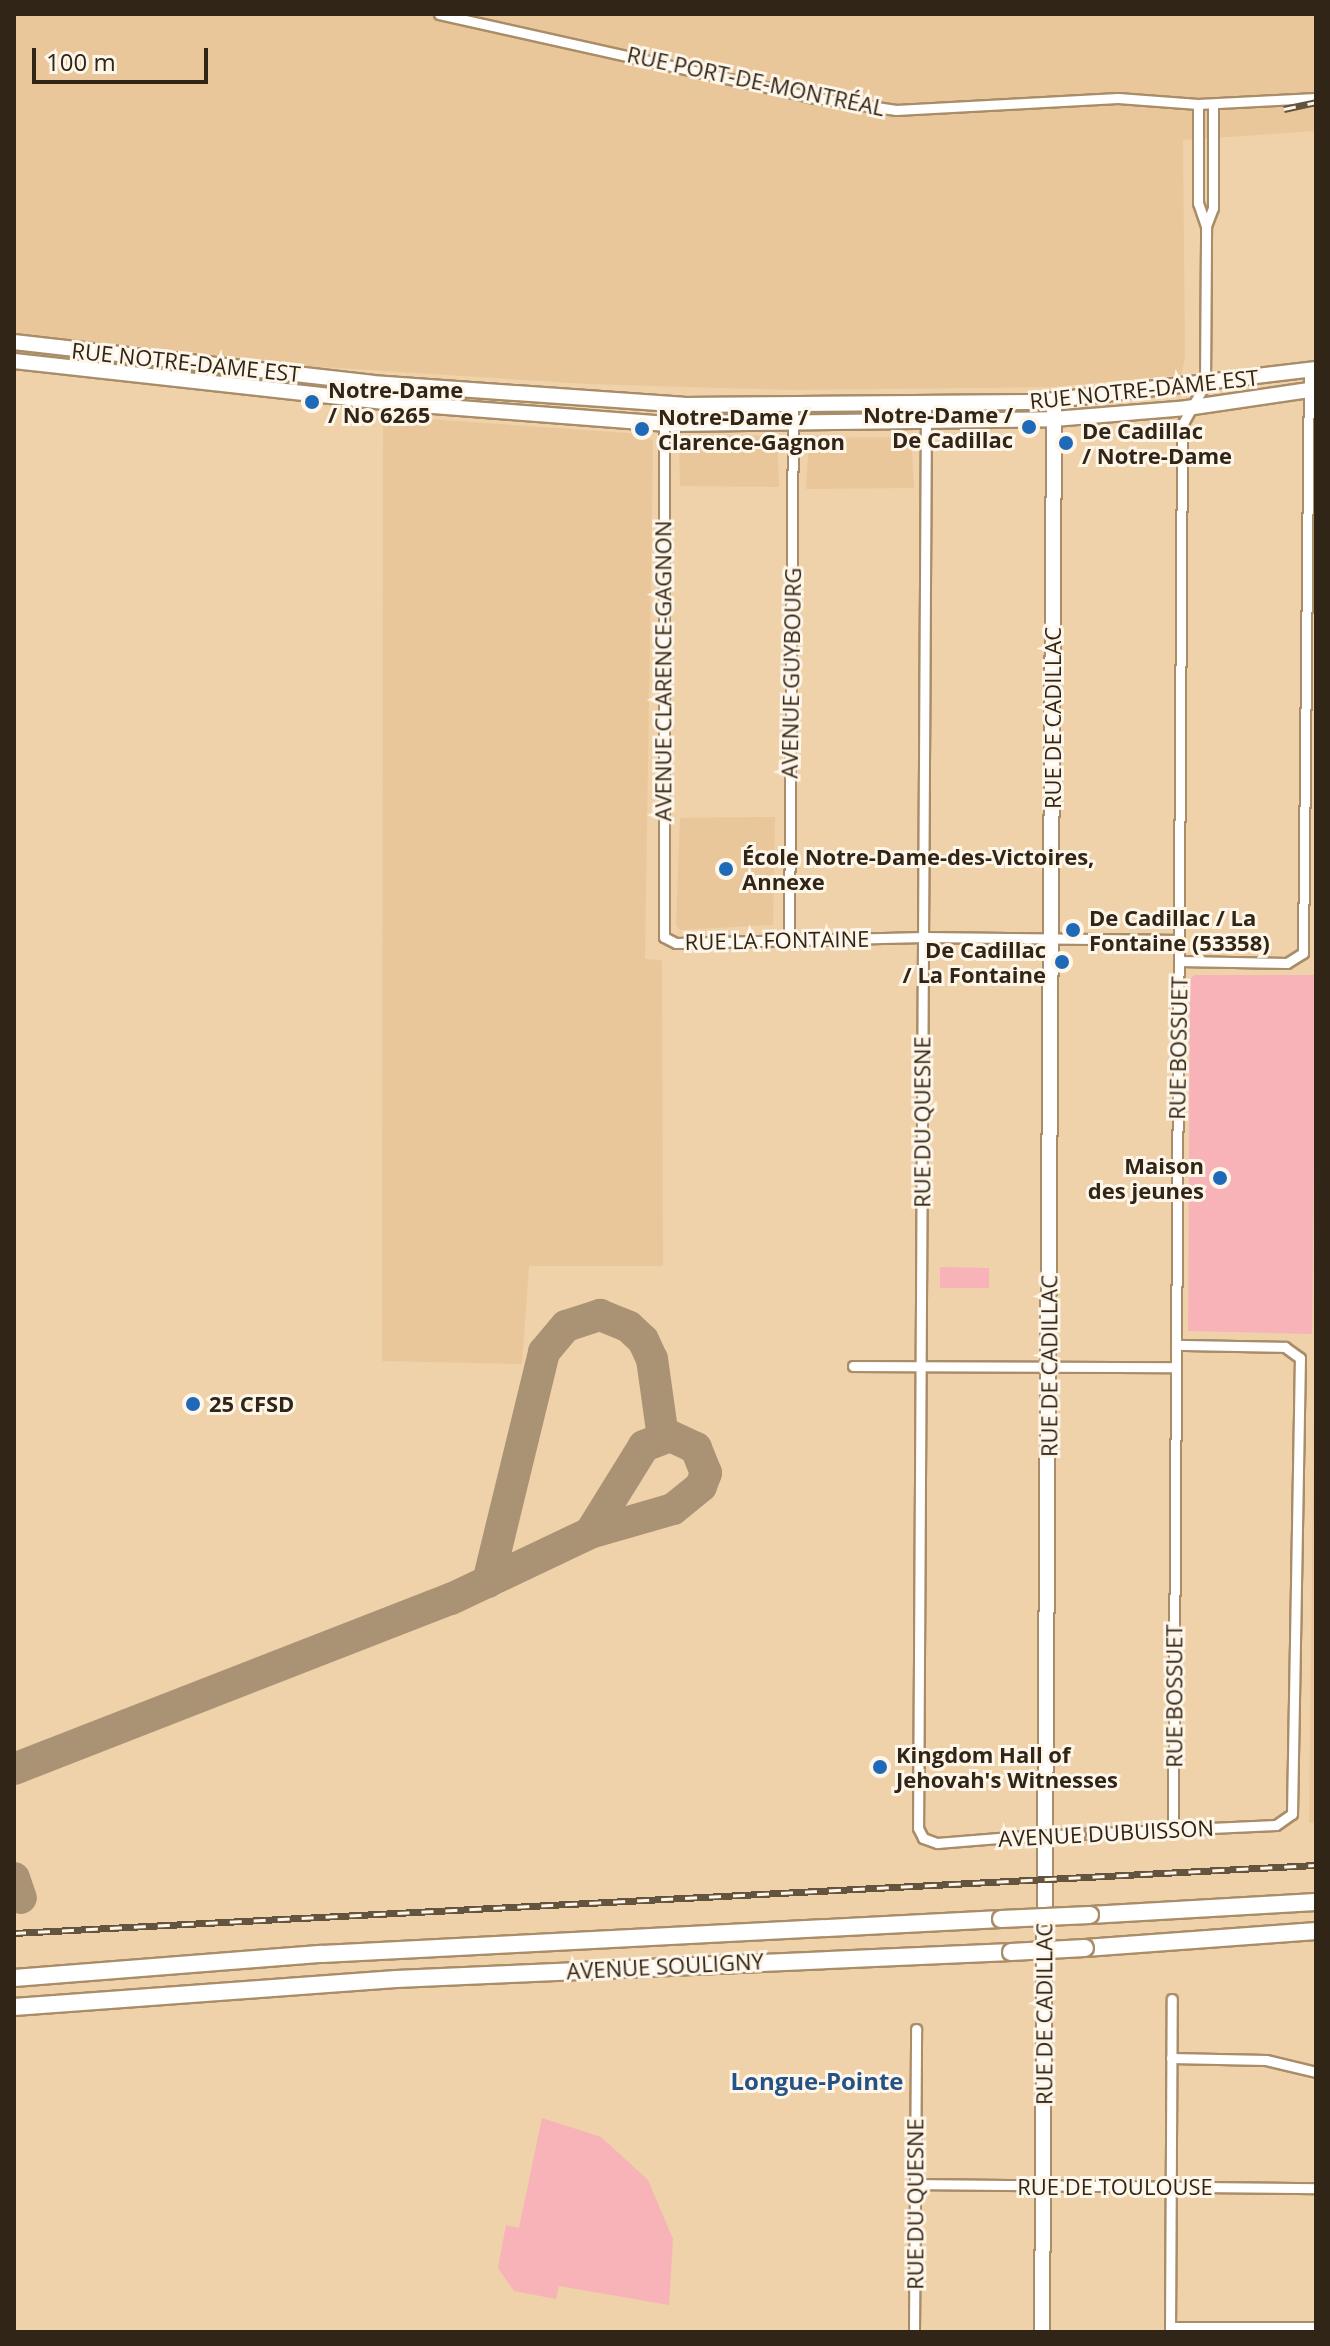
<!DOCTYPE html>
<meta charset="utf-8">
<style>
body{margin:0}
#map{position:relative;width:1330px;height:2346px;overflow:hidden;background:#efd1aa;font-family:"Open Sans",sans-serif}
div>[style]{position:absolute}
.built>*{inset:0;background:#eac79a}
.green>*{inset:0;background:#f7b3b8}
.taxiway>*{height:32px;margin:-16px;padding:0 16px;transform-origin:16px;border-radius:16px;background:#aa9274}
.roads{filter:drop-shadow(2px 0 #a98d68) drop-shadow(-2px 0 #a98d68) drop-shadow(0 2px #a98d68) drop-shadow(0 -2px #a98d68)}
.street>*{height:9px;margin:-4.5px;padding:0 4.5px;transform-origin:4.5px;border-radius:4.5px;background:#fff}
.secondary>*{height:14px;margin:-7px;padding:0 7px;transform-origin:7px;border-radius:7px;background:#fff}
.highway>*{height:16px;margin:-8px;padding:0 8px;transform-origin:8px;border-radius:8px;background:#fff}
.rail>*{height:7px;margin-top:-3.5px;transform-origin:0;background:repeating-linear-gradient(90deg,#fff6ea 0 12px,#64543e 0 24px);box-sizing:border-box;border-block:2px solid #64543e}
.bridges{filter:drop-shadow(2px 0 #a98d68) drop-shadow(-2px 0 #a98d68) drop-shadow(0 2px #a98d68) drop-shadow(0 -2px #a98d68)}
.street-bridge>*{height:9px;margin:-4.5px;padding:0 4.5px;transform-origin:4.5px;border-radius:4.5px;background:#fff}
.highway-bridge>*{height:16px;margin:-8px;padding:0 8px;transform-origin:8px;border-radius:8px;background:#fff}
.dots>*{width:22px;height:22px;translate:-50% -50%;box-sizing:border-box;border:4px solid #fff6ea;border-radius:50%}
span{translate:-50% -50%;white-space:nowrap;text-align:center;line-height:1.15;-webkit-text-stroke:6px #fff6ea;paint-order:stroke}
.street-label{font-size:22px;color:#302516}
.poi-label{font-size:22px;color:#302516;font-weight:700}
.left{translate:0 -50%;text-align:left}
.right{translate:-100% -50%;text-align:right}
.neighbourhood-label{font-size:24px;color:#255286;font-weight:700}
.frame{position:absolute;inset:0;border:16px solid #302516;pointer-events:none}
.scale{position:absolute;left:32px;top:48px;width:176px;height:36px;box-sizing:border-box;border:4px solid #302516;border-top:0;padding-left:10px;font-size:24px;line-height:28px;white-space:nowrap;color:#302516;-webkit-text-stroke:6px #fff6ea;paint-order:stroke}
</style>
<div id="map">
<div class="built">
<i style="clip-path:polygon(14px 14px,1316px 14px,1316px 131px,1183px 140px,1185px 359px,1181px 375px,1051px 387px,793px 390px,588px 384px,164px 357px,14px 339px)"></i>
<i style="clip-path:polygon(383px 416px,642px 434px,653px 441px,645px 959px,662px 960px,663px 1266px,529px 1266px,522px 1364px,382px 1361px)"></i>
<i style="clip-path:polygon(684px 435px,777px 436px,779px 487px,680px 486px,679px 441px)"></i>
<i style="clip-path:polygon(911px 437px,914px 488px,806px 489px,809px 438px)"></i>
<i style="clip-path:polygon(775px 817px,773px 925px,680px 930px,676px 925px,680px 818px)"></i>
<i style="clip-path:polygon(1316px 1254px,1316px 1823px,1309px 1823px)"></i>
</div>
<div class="green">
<i style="clip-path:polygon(1195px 975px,1316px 975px,1312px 1334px,1188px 1331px,1190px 979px)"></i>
<i style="clip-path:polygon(940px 1267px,989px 1268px,989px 1288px,940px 1288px)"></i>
<i style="clip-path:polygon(542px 2118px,601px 2137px,648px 2180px,673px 2239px,669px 2305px,559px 2286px,556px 2299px,514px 2291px,498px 2268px,506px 2225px,519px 2228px)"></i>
</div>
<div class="taxiway">
<i style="left:488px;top:1582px;width:237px;rotate:-76.3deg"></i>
<i style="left:544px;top:1352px;width:34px;rotate:-50deg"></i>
<i style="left:566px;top:1326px;width:36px;rotate:-18deg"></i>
<i style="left:600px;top:1315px;width:31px;rotate:22deg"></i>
<i style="left:629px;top:1327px;width:19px;rotate:43deg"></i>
<i style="left:643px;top:1340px;width:21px;rotate:65deg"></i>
<i style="left:652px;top:1359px;width:79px;rotate:82deg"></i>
<i style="left:14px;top:1769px;width:469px;rotate:-21.3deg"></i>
<i style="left:451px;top:1599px;width:154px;rotate:-25.4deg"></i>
<i style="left:590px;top:1533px;width:86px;rotate:-16.1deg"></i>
<i style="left:673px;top:1509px;width:36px;rotate:-39deg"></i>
<i style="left:701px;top:1486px;width:14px;rotate:-69deg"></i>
<i style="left:706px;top:1473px;width:27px;rotate:-112deg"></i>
<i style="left:696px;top:1448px;width:29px;rotate:-155deg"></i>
<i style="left:670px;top:1436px;width:28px;rotate:159deg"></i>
<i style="left:644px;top:1446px;width:102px;rotate:121.8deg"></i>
<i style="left:14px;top:1878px;width:21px;rotate:71deg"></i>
</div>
<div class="roads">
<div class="street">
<i style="left:439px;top:14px;width:379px;rotate:12.6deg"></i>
<i style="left:809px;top:97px;width:88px;rotate:8.5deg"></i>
<i style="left:896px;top:110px;width:222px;rotate:-3.1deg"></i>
<i style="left:1118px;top:98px;width:80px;rotate:4.3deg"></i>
<i style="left:1198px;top:104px;width:118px;rotate:-2.9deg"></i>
<i style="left:1206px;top:226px;width:19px;rotate:-69deg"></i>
<i style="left:1213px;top:208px;width:104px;rotate:-90deg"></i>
<i style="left:664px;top:404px;width:533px;rotate:90deg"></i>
<i style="left:664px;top:937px;width:13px;rotate:27deg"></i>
<i style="left:676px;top:943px;width:248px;rotate:-1.4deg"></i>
<i style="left:924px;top:937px;width:255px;rotate:0.7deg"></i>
<i style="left:926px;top:405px;width:1423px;rotate:90.32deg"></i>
<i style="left:918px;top:1828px;width:11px;rotate:63deg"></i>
<i style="left:923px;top:1838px;width:15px;rotate:20deg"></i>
<i style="left:937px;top:1843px;width:74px;rotate:-4.6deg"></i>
<i style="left:789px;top:939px;width:532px;rotate:-89.57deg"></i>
<i style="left:1179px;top:961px;width:108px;rotate:1.1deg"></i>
<i style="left:1287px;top:963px;width:19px;rotate:-32deg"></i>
<i style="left:1303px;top:953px;width:583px;rotate:-89.41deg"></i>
<i style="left:853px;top:1366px;width:323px;rotate:0.2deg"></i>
<i style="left:1173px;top:1829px;width:1404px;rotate:-89.63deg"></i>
<i style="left:1182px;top:425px;width:47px;rotate:-60.7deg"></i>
<i style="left:1205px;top:384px;width:158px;rotate:-89.6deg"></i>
<i style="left:1206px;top:226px;width:24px;rotate:-109deg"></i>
<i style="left:1198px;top:203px;width:99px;rotate:-90deg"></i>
<i style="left:1080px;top:1834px;width:196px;rotate:-2.6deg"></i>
<i style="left:1276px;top:1825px;width:19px;rotate:-35deg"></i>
<i style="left:1292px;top:1814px;width:456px;rotate:-89deg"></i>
<i style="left:1300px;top:1358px;width:19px;rotate:-144deg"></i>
<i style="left:1285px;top:1347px;width:109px;rotate:-178.9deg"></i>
<i style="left:1171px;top:2058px;width:95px;rotate:1.2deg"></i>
<i style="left:1266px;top:2060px;width:51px;rotate:13.5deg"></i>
<i style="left:915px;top:2184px;width:401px;rotate:0.6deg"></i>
<i style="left:1170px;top:2327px;width:146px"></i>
<i style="left:914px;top:2332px;width:303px;rotate:-89.6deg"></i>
<i style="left:1170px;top:2332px;width:333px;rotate:-89.7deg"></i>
</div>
<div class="secondary">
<i style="left:14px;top:342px;width:360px;rotate:6.5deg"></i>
<i style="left:372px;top:383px;width:312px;rotate:4deg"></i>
<i style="left:683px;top:405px;width:355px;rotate:-0.5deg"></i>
<i style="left:1038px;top:402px;width:280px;rotate:-6.8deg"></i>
<i style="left:14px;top:361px;width:382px;rotate:6.3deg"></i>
<i style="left:394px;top:403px;width:271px;rotate:4.4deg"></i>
<i style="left:664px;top:424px;width:390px;rotate:-0.7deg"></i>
<i style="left:1054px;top:419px;width:133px;rotate:-4.7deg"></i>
<i style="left:1187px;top:408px;width:130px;rotate:-8.4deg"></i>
<i style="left:1042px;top:2332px;width:1932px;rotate:-89.64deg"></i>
</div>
<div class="highway">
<i style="left:1090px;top:1915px;width:226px;rotate:-3.3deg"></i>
<i style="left:1085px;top:1948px;width:232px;rotate:-4.2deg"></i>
<i style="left:14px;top:1978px;width:309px;rotate:-4.5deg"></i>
<i style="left:322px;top:1954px;width:680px;rotate:-2.95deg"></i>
<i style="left:14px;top:2007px;width:383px;rotate:-4.2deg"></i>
<i style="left:396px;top:1979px;width:616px;rotate:-2.51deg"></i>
</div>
</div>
<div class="rail">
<i style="left:1284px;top:109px;width:33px;rotate:-12deg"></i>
<i style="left:14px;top:1933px;width:1304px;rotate:-2.99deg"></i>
</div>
<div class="bridges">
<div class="street-bridge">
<i style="left:1011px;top:1837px;width:69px;rotate:-2.5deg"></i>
</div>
<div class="highway-bridge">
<i style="left:1001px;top:1919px;width:89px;rotate:-2.6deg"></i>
<i style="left:1011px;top:1952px;width:74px;rotate:-3.1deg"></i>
</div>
</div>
<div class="dots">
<i style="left:312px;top:402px;background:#1f69b9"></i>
<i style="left:1029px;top:427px;background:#1f69b9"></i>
<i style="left:642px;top:429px;background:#1f69b9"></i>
<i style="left:1066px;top:443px;background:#1f69b9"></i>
<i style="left:726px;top:869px;background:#1f69b9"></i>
<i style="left:1073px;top:930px;background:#1f69b9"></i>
<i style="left:1062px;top:962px;background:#1f69b9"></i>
<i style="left:1220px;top:1178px;background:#1f69b9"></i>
<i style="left:193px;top:1404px;background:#1f69b9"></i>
<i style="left:880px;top:1767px;background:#1f69b9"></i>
</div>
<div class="street-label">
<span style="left:756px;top:81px;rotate:12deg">RUE PORT-DE-MONTRÉAL</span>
<span style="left:186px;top:362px;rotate:6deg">RUE NOTRE-DAME EST</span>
<span style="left:1144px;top:389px;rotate:-6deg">RUE NOTRE-DAME EST</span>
<span style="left:663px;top:671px;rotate:-90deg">AVENUE CLARENCE-GAGNON</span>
<span style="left:791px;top:673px;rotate:-89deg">AVENUE GUYBOURG</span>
<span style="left:1053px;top:718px;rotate:-90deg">RUE DE CADILLAC</span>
<span style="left:777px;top:940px;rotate:-1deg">RUE LA FONTAINE</span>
<span style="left:1178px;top:1048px;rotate:-89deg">RUE BOSSUET</span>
<span style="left:922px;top:1122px;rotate:-90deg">RUE DU QUESNE</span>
<span style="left:1049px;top:1366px;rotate:-90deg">RUE DE CADILLAC</span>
<span style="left:1174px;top:1696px;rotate:-90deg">RUE BOSSUET</span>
<span style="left:1106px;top:1833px;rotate:-3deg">AVENUE DUBUISSON</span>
<span style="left:665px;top:1966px;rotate:-3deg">AVENUE SOULIGNY</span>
<span style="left:1044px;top:2014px;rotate:-90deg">RUE DE CADILLAC</span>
<span style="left:1115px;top:2187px">RUE DE TOULOUSE</span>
<span style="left:915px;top:2204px;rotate:-90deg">RUE DU QUESNE</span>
</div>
<div class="poi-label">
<span class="left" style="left:328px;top:402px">Notre-Dame<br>/ No 6265</span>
<span class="right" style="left:1013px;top:427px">Notre-Dame /<br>De Cadillac</span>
<span class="left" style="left:658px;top:429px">Notre-Dame /<br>Clarence-Gagnon</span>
<span class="left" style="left:1082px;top:443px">De Cadillac<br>/ Notre-Dame</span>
<span class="left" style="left:742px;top:869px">École Notre-Dame-des-Victoires,<br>Annexe</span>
<span class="left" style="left:1089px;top:930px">De Cadillac / La<br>Fontaine (53358)</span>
<span class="right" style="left:1046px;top:962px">De Cadillac<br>/ La Fontaine</span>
<span class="right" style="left:1204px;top:1178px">Maison<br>des jeunes</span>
<span class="left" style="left:209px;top:1404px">25 CFSD</span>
<span class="left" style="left:896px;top:1767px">Kingdom Hall of<br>Jehovah's Witnesses</span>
</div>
<div class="neighbourhood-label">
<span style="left:817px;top:2081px">Longue-Pointe</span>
</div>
<div class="frame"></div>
<div class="scale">100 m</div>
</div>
